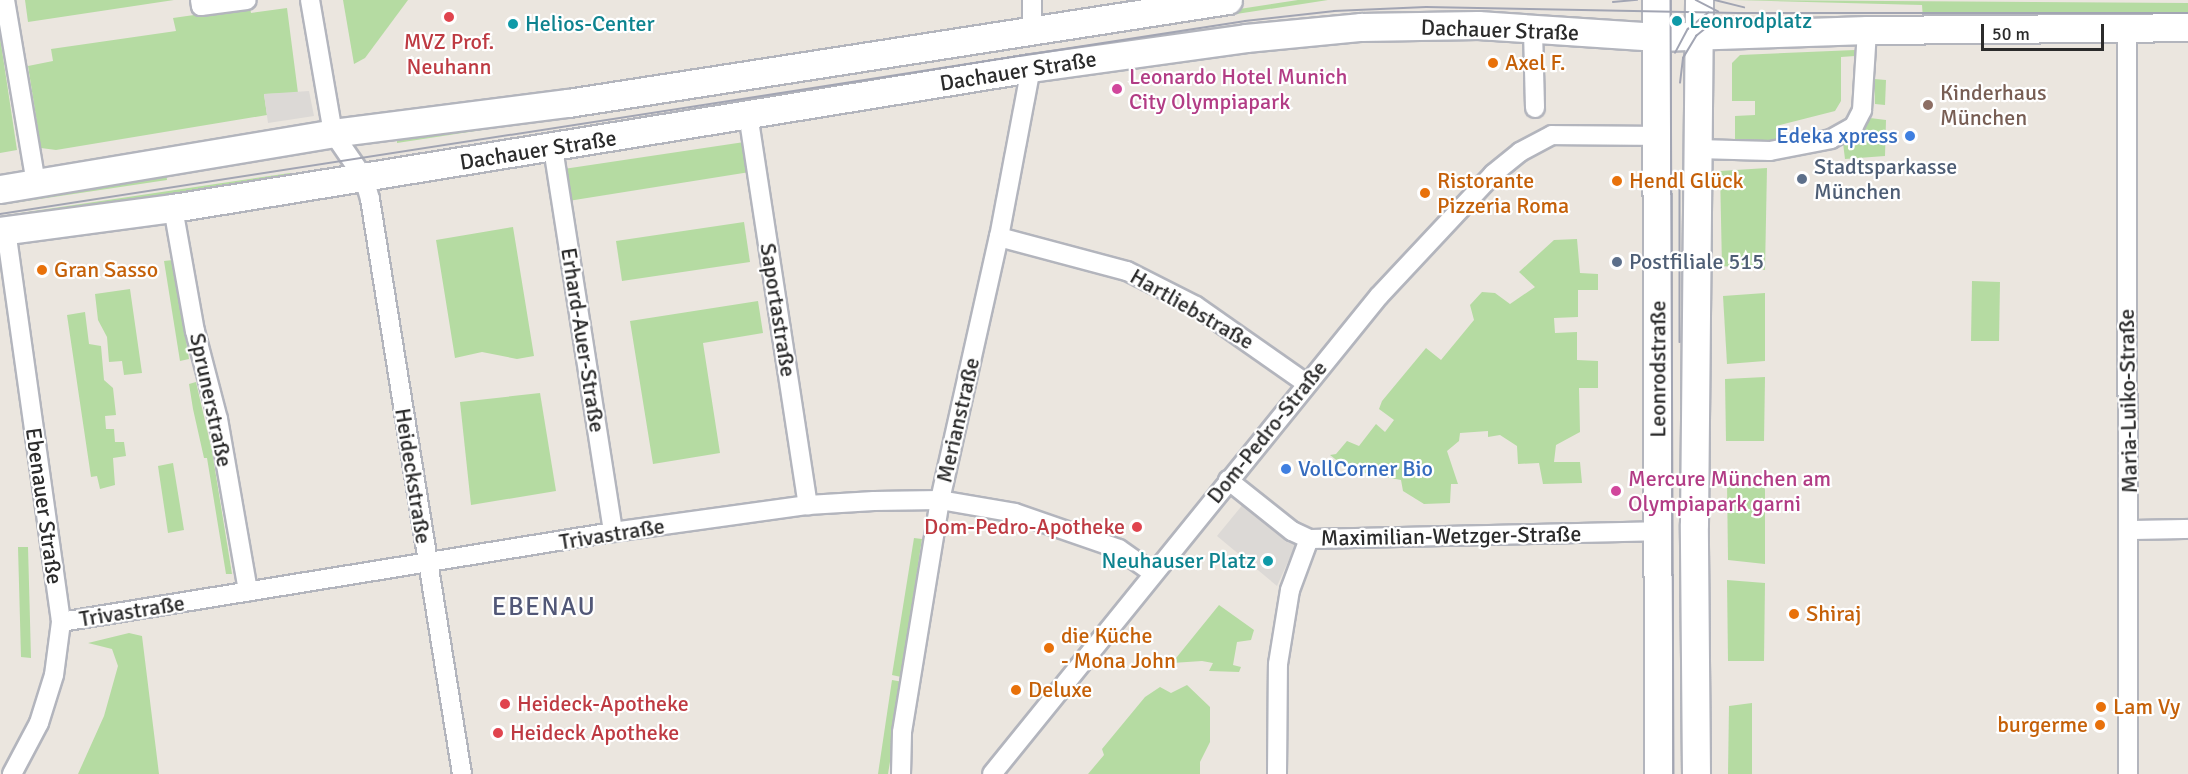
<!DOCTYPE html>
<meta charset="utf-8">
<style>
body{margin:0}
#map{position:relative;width:2188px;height:774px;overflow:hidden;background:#ebe6df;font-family:Signika,sans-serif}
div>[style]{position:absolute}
.green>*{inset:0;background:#b5dba2}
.plaza>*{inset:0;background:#dcd9d6}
.roads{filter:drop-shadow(2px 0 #b3b5bd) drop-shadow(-2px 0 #b3b5bd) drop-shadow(0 2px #b3b5bd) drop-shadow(0 -2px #b3b5bd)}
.street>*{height:18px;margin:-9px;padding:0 9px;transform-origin:9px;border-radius:9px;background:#fff}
.secondary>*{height:27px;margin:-13.5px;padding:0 13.5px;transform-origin:13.5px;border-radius:13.5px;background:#fff}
.tram>*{height:1.5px;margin:-0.75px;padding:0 0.75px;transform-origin:0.75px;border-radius:0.75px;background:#a2a5b3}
.dots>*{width:16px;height:16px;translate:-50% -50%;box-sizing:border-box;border:3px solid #fff;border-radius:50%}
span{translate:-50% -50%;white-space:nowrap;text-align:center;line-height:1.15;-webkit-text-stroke:4.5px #fff;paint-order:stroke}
.culture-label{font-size:22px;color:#0d838f}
.left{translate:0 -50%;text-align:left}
.right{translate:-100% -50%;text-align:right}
.street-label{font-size:22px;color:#2b2b2b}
.health-label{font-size:22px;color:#be3a42}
.food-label{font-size:22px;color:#c56008}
.hotel-label{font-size:22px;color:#b23c85}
.education-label{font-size:22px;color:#785e54}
.shop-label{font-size:22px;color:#366cbe}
.service-label{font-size:22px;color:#4e5e75}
.quarter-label{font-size:26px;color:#515777;letter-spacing:1.5px}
.scale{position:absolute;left:1981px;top:24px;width:123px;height:27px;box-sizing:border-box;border:3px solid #2b2b2b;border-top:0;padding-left:8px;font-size:18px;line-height:21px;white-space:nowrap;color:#2b2b2b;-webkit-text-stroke:4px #fff;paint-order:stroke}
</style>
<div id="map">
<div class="green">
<i style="clip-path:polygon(25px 0,174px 0,28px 22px)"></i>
<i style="clip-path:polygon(343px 0,408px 0,365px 58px,354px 64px)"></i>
<i style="clip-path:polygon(1298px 0,1328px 0,397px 143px,397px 138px)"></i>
<i style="clip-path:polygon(1733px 0,2188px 3px,2188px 17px,1923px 19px,1922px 5px)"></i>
<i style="clip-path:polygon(250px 7px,251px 13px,287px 8px,298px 93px,264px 94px,267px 115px,56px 150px,41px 148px,28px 66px,53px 61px,51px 49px,176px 31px,173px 18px)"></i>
<i style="clip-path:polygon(0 37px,17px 150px,0 153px)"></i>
<i style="clip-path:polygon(1855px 50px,1855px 56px,1841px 57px,1841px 101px,1835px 111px,1776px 126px,1779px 141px,1764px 146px,1735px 144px,1735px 116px,1755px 115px,1755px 101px,1732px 101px,1732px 63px,1740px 55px)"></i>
<i style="clip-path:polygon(1874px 79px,1886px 80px,1885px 105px,1875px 104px)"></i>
<i style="clip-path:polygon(1870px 118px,1886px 120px,1885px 156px,1845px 159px,1843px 143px,1859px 134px)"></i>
<i style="clip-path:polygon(751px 141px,756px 171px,562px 202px,557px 170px)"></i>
<i style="clip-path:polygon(1767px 168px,1765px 270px,1722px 266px,1720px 171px)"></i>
<i style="clip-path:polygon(166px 171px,167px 180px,0 205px,0 201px)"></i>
<i style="clip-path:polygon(290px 173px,290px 177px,0 220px,0 216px)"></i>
<i style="clip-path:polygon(744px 222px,750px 262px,622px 281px,616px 241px)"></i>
<i style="clip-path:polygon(513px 227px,534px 356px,517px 359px,482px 352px,455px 358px,436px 240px)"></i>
<i style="clip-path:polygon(1577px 239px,1580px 273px,1598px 274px,1598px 290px,1578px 290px,1578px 317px,1554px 318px,1555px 333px,1577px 332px,1577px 360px,1598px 361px,1598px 388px,1579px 388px,1580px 432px,1556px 445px,1554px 462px,1580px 462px,1582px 483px,1543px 484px,1539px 463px,1518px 464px,1517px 446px,1500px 435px,1488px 437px,1488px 431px,1460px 433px,1459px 441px,1447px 451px,1458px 484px,1451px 484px,1450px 503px,1424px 504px,1403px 491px,1401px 480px,1349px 470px,1330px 455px,1336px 454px,1347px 441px,1359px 446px,1376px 424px,1385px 432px,1394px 420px,1379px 409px,1382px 401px,1426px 348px,1441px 360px,1474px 320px,1470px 305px,1482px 292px,1495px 293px,1510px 304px,1535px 287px,1519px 272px,1554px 240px)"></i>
<i style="clip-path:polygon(173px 260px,189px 359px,180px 361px,164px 261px)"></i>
<i style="clip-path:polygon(1972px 281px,2000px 282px,1999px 341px,1971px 341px)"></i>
<i style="clip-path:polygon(130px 289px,142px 373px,124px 375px,122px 361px,109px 362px,107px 337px,98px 320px,95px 294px)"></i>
<i style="clip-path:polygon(1765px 293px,1765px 361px,1727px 364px,1723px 296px)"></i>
<i style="clip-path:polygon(758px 301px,763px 333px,703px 343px,720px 453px,653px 464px,630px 321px)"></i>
<i style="clip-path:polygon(85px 312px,89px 344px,101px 346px,104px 380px,113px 388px,116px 415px,105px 416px,106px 429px,114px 429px,115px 442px,124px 442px,126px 456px,113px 458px,115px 485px,100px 489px,97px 476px,91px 477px,67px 315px)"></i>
<i style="clip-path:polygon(1765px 377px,1764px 441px,1726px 441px,1725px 379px)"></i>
<i style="clip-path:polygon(196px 382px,212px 451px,232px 574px,226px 574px,207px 458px,204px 458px,193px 409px,189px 384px)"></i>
<i style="clip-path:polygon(540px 393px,556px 491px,471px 505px,460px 402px)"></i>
<i style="clip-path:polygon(173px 463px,184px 530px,168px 533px,158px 466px)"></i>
<i style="clip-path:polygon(1765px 478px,1765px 564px,1728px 560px,1727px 481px)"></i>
<i style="clip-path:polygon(914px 538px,922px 539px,901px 677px,892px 675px)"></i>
<i style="clip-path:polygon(18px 547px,28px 547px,31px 658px,21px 657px)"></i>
<i style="clip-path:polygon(1727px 580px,1765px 583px,1764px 661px,1728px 661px)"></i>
<i style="clip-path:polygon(1219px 605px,1254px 630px,1251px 640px,1237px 642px,1233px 665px,1241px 667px,1239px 672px,1209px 671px,1213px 663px,1202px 661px,1172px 663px)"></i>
<i style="clip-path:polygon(129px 633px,142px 636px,159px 774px,78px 774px,104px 716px,118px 666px,112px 649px,88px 643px)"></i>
<i style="clip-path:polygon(892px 680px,903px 682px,888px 774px,878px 774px)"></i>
<i style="clip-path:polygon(1187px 685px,1210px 707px,1210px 742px,1200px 762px,1200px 774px,1088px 774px,1104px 755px,1102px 749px,1145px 697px,1160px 687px,1171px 693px)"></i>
<i style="clip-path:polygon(1752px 703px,1752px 774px,1728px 774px,1729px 706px)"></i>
</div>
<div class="plaza">
<i style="clip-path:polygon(309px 91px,314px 116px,268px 123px,264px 94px)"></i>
<i style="clip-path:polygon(1249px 497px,1300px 535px,1277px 586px,1217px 536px)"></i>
</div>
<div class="roads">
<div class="street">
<i style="left:5px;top:0;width:186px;rotate:80.4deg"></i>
<i style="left:200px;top:0;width:6px;rotate:81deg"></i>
<i style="left:201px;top:6px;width:46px;rotate:-7.4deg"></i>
<i style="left:310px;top:0;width:135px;rotate:80.2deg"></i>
<i style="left:333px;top:133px;width:55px;rotate:55.4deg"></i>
<i style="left:364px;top:178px;width:22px;rotate:74deg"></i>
<i style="left:370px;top:199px;width:582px;rotate:80.91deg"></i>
<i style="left:1032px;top:28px;width:28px;rotate:-90deg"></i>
<i style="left:2127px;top:28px;width:746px;rotate:89.92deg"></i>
<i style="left:1533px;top:31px;width:77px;rotate:88.5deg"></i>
<i style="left:748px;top:114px;width:396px;rotate:81.3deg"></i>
<i style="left:553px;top:148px;width:389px;rotate:81.1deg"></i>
<i style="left:1698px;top:149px;width:72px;rotate:1.6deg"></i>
<i style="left:1770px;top:151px;width:62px;rotate:-11.1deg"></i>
<i style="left:1831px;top:139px;width:26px;rotate:-29deg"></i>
<i style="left:1854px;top:126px;width:18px;rotate:-63deg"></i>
<i style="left:1862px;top:110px;width:80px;rotate:-86.4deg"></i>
<i style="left:173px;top:208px;width:125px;rotate:79.9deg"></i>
<i style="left:195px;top:331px;width:91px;rotate:75.4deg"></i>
<i style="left:218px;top:419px;width:175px;rotate:80.1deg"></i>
<i style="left:6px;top:230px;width:396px;rotate:82deg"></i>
<i style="left:61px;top:622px;width:53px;rotate:97.5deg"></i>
<i style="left:54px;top:675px;width:50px;rotate:107.4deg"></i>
<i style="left:39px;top:723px;width:58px;rotate:117.9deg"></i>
<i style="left:999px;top:237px;width:132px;rotate:14.9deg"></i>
<i style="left:1127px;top:271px;width:77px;rotate:26.9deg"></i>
<i style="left:1196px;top:306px;width:134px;rotate:35deg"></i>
<i style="left:1228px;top:480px;width:82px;rotate:38.6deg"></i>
<i style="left:1292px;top:531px;width:19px;rotate:25deg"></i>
<i style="left:1309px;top:539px;width:349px;rotate:-1.3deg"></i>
<i style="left:2129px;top:530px;width:59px;rotate:-1deg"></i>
<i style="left:61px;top:622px;width:559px;rotate:-9.26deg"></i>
<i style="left:613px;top:532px;width:197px;rotate:-7.9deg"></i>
<i style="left:808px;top:505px;width:66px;rotate:-3.5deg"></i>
<i style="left:874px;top:501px;width:66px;rotate:-0.9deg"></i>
<i style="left:940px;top:500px;width:76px;rotate:9.8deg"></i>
<i style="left:1015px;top:513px;width:110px;rotate:19.1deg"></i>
<i style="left:1119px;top:549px;width:42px;rotate:35.2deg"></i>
<i style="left:901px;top:774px;width:42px;rotate:-88.6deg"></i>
<i style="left:902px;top:732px;width:235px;rotate:-80.7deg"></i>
<i style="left:940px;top:500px;width:270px;rotate:-77.4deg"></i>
<i style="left:999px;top:237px;width:172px;rotate:-79.3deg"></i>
<i style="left:992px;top:774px;width:615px;rotate:-51.01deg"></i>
<i style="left:1379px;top:296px;width:167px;rotate:-46.9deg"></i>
<i style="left:1493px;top:174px;width:35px;rotate:-39deg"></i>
<i style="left:1520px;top:152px;width:36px;rotate:-28deg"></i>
<i style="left:1552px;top:135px;width:106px;rotate:0.5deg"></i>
<i style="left:1277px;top:774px;width:110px;rotate:-89.5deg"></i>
<i style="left:1278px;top:664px;width:75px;rotate:-80.8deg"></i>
<i style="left:1290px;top:590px;width:54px;rotate:-69.6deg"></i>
</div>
<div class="secondary">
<i style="left:1656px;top:0;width:774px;rotate:89.85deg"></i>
<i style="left:0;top:189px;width:338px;rotate:-9.5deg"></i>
<i style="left:333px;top:133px;width:237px;rotate:-7.3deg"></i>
<i style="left:568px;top:103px;width:668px;rotate:-8.87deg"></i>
<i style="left:0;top:231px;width:175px;rotate:-7.6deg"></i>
<i style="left:173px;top:208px;width:869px;rotate:-9.27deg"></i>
<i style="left:1031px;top:68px;width:217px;rotate:-7.9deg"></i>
<i style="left:1246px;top:38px;width:116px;rotate:-5.5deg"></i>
<i style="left:1361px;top:27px;width:117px;rotate:-1deg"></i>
<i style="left:1478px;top:25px;width:180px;rotate:3.8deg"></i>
<i style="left:1658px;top:37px;width:209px;rotate:-1.9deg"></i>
<i style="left:1867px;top:30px;width:321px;rotate:-0.5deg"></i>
<i style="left:1696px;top:774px;width:250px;rotate:-90.5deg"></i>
<i style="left:1694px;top:524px;width:524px;rotate:-89.45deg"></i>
</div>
</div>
<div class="tram">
<i style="left:1671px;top:0;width:774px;rotate:89.78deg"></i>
<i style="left:1696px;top:0;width:25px;rotate:27deg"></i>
<i style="left:1715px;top:0;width:30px;rotate:14deg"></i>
<i style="left:1613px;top:2px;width:24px;rotate:-5deg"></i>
<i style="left:1675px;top:53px;width:27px;rotate:-62deg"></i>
<i style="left:1688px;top:29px;width:26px;rotate:-39deg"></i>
<i style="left:1680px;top:83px;width:25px;rotate:-83deg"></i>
<i style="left:1683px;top:58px;width:26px;rotate:-59deg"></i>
<i style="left:1696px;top:36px;width:26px;rotate:-39deg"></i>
<i style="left:1716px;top:20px;width:13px;rotate:-13deg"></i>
<i style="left:1680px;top:174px;width:168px;rotate:90deg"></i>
<i style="left:0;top:214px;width:1260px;rotate:-8.81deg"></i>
<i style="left:1245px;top:21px;width:90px;rotate:-6.4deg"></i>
<i style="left:1334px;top:11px;width:92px;rotate:-2.5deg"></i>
<i style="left:1426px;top:7px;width:311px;rotate:1.1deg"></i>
<i style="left:1737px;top:13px;width:451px"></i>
</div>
<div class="dots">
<i style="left:449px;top:17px;background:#e0444e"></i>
<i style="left:1677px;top:21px;background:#0f9aa8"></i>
<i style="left:513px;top:24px;background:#0f9aa8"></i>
<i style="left:1493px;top:63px;background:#e8710a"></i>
<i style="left:1117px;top:89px;background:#d1479c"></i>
<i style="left:1928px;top:105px;background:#8d6e63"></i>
<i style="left:1910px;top:136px;background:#3f7fe0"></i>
<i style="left:1802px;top:179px;background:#5c6f8a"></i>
<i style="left:1617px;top:181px;background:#e8710a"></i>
<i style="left:1425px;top:193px;background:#e8710a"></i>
<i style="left:1617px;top:262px;background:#5c6f8a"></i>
<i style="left:42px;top:270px;background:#e8710a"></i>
<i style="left:1286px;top:469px;background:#3f7fe0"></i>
<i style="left:1616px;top:491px;background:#d1479c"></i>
<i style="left:1137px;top:527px;background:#e0444e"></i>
<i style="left:1268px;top:561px;background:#0f9aa8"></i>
<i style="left:1794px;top:614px;background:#e8710a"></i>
<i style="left:1049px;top:648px;background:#e8710a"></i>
<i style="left:1016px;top:690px;background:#e8710a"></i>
<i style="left:505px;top:704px;background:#e0444e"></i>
<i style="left:2101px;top:707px;background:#e8710a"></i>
<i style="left:2100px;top:725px;background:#e8710a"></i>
<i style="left:498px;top:733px;background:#e0444e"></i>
</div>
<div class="culture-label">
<span class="left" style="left:1689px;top:21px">Leonrodplatz</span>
<span class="left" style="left:525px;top:24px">Helios-Center</span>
<span class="right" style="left:1256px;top:561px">Neuhauser Platz</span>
</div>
<div class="street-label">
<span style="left:1500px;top:30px;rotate:2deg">Dachauer Straße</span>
<span style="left:1018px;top:71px;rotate:-9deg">Dachauer Straße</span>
<span style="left:538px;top:150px;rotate:-9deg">Dachauer Straße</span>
<span style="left:1192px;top:309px;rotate:30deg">Hartliebstraße</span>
<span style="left:778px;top:310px;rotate:81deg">Saportastraße</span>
<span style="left:583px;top:340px;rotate:81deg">Erhard-Auer-Straße</span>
<span style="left:1658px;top:369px;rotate:-90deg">Leonrodstraße</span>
<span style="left:211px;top:400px;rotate:78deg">Sprunerstraße</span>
<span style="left:2128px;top:401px;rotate:-91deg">Maria-Luiko-Straße</span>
<span style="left:958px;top:420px;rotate:-77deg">Merianstraße</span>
<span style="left:1267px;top:432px;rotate:-51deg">Dom-Pedro-Straße</span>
<span style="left:413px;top:476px;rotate:81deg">Heideckstraße</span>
<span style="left:44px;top:506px;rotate:82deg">Ebenauer Straße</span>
<span style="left:612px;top:534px;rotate:-9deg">Trivastraße</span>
<span style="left:1451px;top:536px;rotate:-1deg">Maximilian-Wetzger-Straße</span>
<span style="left:132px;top:611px;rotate:-9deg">Trivastraße</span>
</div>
<div class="health-label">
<span style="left:449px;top:54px">MVZ Prof.<br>Neuhann</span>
<span class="right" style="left:1125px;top:527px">Dom-Pedro-Apotheke</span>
<span class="left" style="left:517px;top:704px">Heideck-Apotheke</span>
<span class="left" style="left:510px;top:733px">Heideck Apotheke</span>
</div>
<div class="food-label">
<span class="left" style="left:1505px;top:63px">Axel F.</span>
<span class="left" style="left:1437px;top:193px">Ristorante<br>Pizzeria Roma</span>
<span class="left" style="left:1629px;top:181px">Hendl Glück</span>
<span class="left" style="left:54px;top:270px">Gran Sasso</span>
<span class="left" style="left:1806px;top:614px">Shiraj</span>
<span class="left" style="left:1061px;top:648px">die Küche<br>- Mona John</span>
<span class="left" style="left:1028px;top:690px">Deluxe</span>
<span class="left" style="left:2113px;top:707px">Lam Vy</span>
<span class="right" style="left:2088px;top:725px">burgerme</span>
</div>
<div class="hotel-label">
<span class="left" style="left:1129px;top:89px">Leonardo Hotel Munich<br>City Olympiapark</span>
<span class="left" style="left:1628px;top:491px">Mercure München am<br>Olympiapark garni</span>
</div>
<div class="education-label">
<span class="left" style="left:1940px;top:105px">Kinderhaus<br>München</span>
</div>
<div class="shop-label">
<span class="right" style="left:1898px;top:136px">Edeka xpress</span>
<span class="left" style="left:1298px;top:469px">VollCorner Bio</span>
</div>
<div class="service-label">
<span class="left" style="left:1814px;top:179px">Stadtsparkasse<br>München</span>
<span class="left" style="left:1629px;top:262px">Postfiliale 515</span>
</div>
<div class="quarter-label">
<span style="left:544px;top:608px">EBENAU</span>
</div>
<div class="scale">50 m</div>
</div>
